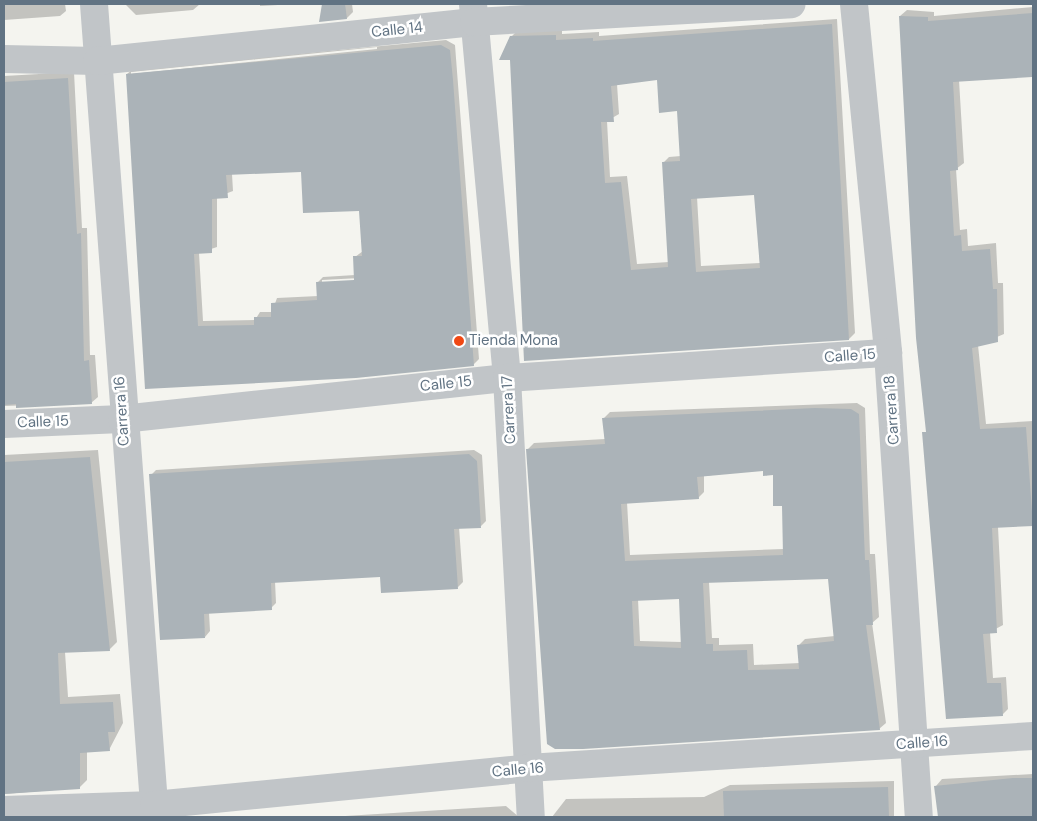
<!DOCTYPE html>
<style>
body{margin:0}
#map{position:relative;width:1037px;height:821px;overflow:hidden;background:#f4f4ef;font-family:"DM Sans",sans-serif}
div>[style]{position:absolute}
.shadow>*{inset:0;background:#0003}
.building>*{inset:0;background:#abb3b8}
.minor>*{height:28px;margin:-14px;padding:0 14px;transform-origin:14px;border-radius:14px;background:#c1c5c8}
.dots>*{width:14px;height:14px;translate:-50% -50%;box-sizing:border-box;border:2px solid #fff;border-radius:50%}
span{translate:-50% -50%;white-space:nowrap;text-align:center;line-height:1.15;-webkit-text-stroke:5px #fff;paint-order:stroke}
.street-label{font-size:15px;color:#617383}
.poi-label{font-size:15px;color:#617383}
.left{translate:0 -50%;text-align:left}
.frame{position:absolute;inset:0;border:5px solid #617383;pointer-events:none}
</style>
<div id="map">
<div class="shadow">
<i style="clip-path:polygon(4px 4px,65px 4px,66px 11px,60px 16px,4px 20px)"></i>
<i style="clip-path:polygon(125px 4px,200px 4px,193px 10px,136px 15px)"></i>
<i style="clip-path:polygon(260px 4px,296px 4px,260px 6px)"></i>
<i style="clip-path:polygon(323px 4px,352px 4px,353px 12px,347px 18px,321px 21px)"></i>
<i style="clip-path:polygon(1033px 7px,1033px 72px,959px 80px,964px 163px,956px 169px,960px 230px,967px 229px,968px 246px,996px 243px,998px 283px,1003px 283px,1004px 334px,978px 345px,986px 424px,1033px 421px,1033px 525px,998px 527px,1003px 625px,990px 632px,993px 678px,1006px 677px,1008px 709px,1002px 715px,947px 718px,900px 16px,907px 10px,934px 12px,934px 16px)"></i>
<i style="clip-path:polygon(evenodd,837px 19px,855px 333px,849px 339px,526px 360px,511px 37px,518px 30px,562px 29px,562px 34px,599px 32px,599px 36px,837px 19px,658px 79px,678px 110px,681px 156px,669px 157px,663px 163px,669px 262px,637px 264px,627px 176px,610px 177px,607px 121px,619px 114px,617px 84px,658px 79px,837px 19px,755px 194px,760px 263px,701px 266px,697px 197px,755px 194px)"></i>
<i style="clip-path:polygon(evenodd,446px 40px,455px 45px,479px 359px,473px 365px,146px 387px,127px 74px,133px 69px,446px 40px,377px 47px,377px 49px,131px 74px,131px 72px,377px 47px,446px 40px,302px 171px,360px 210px,363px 251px,355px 257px,355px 275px,323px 277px,318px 282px,318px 296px,277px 298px,272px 312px,260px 312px,255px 320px,203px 321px,199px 253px,217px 247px,217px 197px,233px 191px,232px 174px,302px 171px,446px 40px,360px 278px,361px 281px,322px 283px,322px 280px,360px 278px)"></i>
<i style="clip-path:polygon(74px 72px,82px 228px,87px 228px,90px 355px,95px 355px,98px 397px,91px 403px,4px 406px,4px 76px)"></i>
<i style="clip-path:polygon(evenodd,857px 403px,865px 408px,870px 554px,875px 554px,879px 617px,872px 623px,886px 723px,879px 729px,556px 748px,528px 449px,534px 443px,605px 439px,603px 419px,610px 412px,857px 403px,764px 469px,774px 474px,783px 504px,784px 549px,630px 555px,627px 502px,698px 498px,704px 492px,704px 476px,764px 469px,857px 403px,829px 578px,835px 636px,805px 639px,799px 645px,800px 663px,754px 665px,753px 644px,719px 645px,719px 638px,712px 638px,709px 582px,829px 578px,857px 403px,680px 598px,682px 642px,640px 641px,638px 599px,680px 598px)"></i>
<i style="clip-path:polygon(98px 450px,117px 642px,109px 650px,65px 652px,68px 697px,120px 694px,123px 723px,109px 750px,87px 751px,87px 780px,79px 788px,4px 794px,4px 455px)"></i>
<i style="clip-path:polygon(474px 450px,482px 455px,486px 521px,481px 526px,459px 527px,463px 582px,458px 587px,382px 576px,275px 581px,276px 603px,271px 608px,209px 612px,210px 631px,205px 637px,151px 475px,156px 470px)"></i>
<i style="clip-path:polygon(1033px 774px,1033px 817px,939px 817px,936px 786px,942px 779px)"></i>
<i style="clip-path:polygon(894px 781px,894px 817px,552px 817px,566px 799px,704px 797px,730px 785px)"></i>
<i style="clip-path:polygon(506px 806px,519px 817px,329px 817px)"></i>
</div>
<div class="building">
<i style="clip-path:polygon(322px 4px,345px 4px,347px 19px,319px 22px)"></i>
<i style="clip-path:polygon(1033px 13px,1032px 77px,953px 82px,958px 170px,950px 171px,954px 236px,961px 235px,962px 251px,990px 249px,993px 289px,997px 289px,998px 342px,972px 348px,980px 429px,1026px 427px,1033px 526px,992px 528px,997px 633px,983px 634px,987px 683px,1001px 683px,1003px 716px,946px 719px,922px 432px,926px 432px,916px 338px,899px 16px,928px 17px,928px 21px)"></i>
<i style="clip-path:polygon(evenodd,832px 24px,849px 340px,524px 361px,510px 60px,499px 60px,510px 36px,556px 35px,556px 40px,593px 38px,593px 41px,832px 24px,657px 80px,659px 113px,677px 111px,680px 161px,662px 162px,668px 267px,631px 270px,621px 182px,605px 183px,601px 122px,614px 122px,611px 86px,657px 80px,832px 24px,754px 195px,760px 268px,696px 272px,691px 199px,754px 195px)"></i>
<i style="clip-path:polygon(evenodd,441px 45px,450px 50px,453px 80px,474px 366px,356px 378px,145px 389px,126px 74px,441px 45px,301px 172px,303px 213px,359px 211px,362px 256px,353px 256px,354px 280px,316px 282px,317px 300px,271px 303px,271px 317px,254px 317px,254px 325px,198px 326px,194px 254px,212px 253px,212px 199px,228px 198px,226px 175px,301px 172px)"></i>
<i style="clip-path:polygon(68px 78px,77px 234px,81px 233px,84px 361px,89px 360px,92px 404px,16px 408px,16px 404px,4px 405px,4px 82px)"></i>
<i style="clip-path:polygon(evenodd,815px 408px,851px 409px,859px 414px,865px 560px,869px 560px,873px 625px,866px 625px,880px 730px,583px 749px,555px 749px,547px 744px,526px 449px,605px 444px,602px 418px,815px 408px,763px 471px,763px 476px,773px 475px,773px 506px,782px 506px,783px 555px,625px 561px,621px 504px,699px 499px,697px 477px,763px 471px,815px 408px,828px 579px,834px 641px,797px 645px,799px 669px,748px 670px,747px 650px,713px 651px,713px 644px,706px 644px,703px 583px,828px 579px,815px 408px,679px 599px,681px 648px,634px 646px,632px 601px,679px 599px)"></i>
<i style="clip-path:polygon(469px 454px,477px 461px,481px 528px,454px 529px,458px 589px,381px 593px,380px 577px,271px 583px,272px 610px,204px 614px,205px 638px,160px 640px,149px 474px)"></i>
<i style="clip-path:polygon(90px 457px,110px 651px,58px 653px,60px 704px,113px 702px,115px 732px,108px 732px,110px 751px,80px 753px,80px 789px,4px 794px,4px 462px)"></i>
<i style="clip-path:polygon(1013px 778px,1033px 778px,1033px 817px,938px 817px,934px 786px)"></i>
<i style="clip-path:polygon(888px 787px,889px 817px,724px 817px,723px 791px)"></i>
</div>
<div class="minor">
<i style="left:94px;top:4px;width:815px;rotate:85.71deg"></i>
<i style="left:473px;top:4px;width:376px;rotate:84.8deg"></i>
<i style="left:507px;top:378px;width:440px;rotate:86.9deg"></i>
<i style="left:854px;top:4px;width:351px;rotate:84.4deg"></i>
<i style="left:888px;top:353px;width:465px;rotate:86.2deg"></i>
<i style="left:4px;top:59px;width:93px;rotate:1.2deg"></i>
<i style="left:97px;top:61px;width:379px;rotate:-5.9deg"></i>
<i style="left:474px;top:22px;width:318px;rotate:-3.2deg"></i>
<i style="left:4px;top:424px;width:118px;rotate:-2.4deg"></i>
<i style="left:122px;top:419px;width:387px;rotate:-6.1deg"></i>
<i style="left:507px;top:378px;width:382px;rotate:-3.8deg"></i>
<i style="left:4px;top:810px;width:150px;rotate:-1.9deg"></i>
<i style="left:154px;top:805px;width:376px;rotate:-5.6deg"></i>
<i style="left:528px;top:768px;width:506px;rotate:-3.63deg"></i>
</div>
<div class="dots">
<i style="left:459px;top:341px;background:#f04814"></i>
</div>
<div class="street-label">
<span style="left:397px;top:30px;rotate:-6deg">Calle 14</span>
<span style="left:850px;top:356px;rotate:-4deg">Calle 15</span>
<span style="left:446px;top:384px;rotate:-6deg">Calle 15</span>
<span style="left:509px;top:410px;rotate:-93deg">Carrera 17</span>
<span style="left:892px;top:410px;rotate:-94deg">Carrera 18</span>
<span style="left:122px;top:411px;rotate:-94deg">Carrera 16</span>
<span style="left:43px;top:422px;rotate:-2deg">Calle 15</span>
<span style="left:922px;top:743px;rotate:-4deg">Calle 16</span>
<span style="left:518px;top:770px;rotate:-5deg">Calle 16</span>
</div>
<div class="poi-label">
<span class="left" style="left:469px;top:341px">Tienda Mona</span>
</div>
<div class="frame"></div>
</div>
